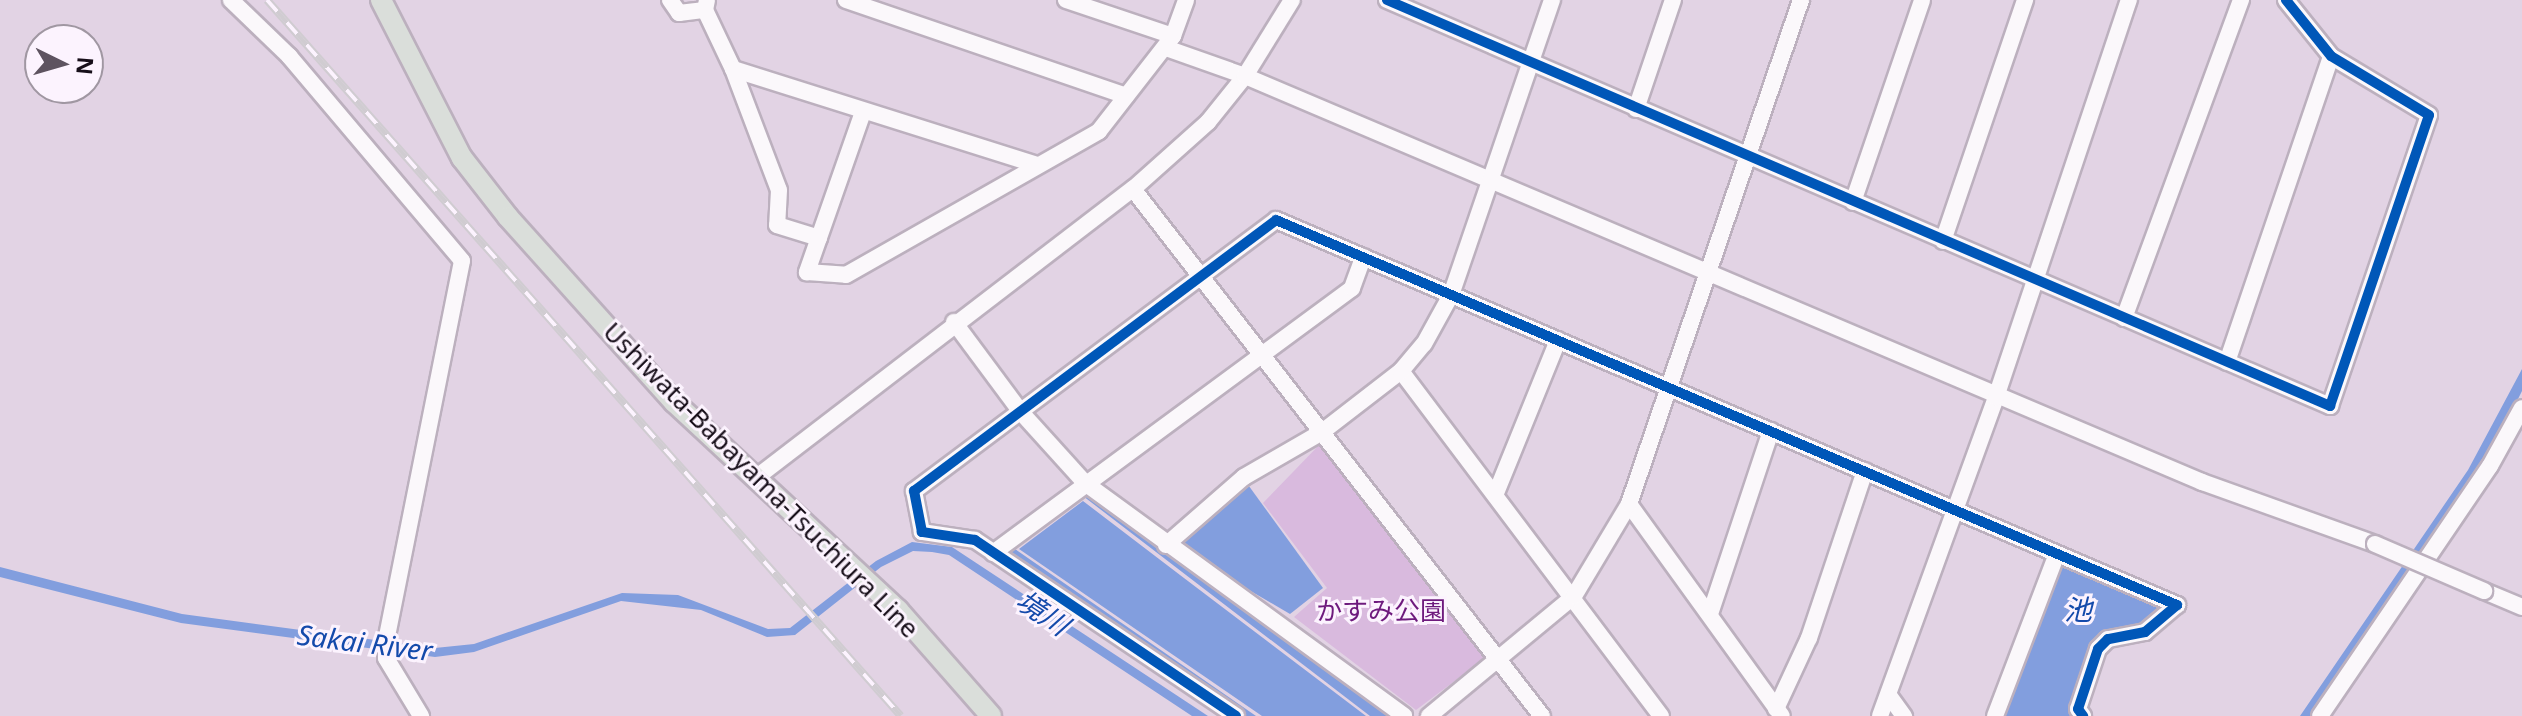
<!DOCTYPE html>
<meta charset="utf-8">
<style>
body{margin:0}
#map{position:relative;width:2522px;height:716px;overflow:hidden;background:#e2d3e4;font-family:"Noto Sans","Noto Sans JP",sans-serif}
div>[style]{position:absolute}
.green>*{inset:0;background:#d9bade}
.water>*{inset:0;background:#829ede}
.roads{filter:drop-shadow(2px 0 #bcb0be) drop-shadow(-2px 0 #bcb0be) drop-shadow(0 2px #bcb0be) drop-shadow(0 -2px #bcb0be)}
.minor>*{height:16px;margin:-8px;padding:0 8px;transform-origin:8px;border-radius:8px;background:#fbf8fb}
.major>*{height:20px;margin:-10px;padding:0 10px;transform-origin:10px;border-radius:10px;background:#dadeda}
.rail>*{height:8px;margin-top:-4px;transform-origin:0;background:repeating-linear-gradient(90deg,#fcf3fe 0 15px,#d0ccd1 0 30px);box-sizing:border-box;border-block:2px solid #d0ccd1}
.bridges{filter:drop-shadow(2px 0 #bcb0be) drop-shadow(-2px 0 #bcb0be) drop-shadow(0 2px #bcb0be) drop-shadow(0 -2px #bcb0be)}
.minor-bridge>*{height:16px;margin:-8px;padding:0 8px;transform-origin:8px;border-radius:8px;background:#fbf8fb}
.cycleway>*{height:10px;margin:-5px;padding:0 5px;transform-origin:5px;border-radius:5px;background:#0057b8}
span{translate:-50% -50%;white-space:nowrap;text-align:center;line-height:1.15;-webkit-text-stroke:6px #fcf3fe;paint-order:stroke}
.street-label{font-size:26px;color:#170e19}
.park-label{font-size:26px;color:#6e1a7d}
.water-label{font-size:28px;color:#144aab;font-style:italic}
.north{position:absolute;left:24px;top:24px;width:80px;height:80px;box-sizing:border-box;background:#fcf3fe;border:2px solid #a097a2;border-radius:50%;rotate:95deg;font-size:22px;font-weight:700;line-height:32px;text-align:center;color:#170e19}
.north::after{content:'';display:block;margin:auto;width:28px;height:36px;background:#5e5360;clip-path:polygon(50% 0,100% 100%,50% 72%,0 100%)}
</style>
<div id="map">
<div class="green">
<i style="clip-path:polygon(1322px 442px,1488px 656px,1416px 710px,1294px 617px,1327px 588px,1263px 503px)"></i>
</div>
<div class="water">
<i style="clip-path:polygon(2522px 369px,2522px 391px,2495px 445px,2312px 716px,2300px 716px,2468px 470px)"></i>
<i style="clip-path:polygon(1246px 482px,1323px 588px,1290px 614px,1170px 544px)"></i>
<i style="clip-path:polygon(1085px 488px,1399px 716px,1370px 716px,1083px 496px,1015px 549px,1256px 716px,1242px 716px,998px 553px)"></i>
<i style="clip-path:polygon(1083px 501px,1180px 575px,1366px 716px,1262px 716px,1019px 549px)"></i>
<i style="clip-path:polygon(912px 542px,952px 547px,1208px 716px,1192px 716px,949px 555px,932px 552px,913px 551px,881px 567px,795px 635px,767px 637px,701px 610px,621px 601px,474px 652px,435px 657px,181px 623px,0 577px,0 567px,182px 614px,435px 648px,474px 644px,622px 593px,678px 595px,768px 629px,790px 628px,876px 561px)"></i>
<i style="clip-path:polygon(2059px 558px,2172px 606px,2143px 627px,2106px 635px,2079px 716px,1998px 716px)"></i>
</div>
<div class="roads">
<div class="minor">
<i style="left:231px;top:0;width:81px;rotate:44deg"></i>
<i style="left:289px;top:56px;width:268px;rotate:49.8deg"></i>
<i style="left:462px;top:261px;width:384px;rotate:101.3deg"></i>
<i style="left:387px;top:638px;width:20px;rotate:93deg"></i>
<i style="left:386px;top:658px;width:68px;rotate:58.9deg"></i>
<i style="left:670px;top:0;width:16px;rotate:55deg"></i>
<i style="left:679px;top:13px;width:26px;rotate:-7deg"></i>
<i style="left:707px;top:0;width:10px;rotate:101deg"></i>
<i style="left:705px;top:10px;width:65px;rotate:64.6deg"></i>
<i style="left:733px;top:69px;width:317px;rotate:17.5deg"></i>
<i style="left:846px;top:0;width:296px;rotate:18.9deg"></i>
<i style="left:1066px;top:0;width:113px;rotate:18.6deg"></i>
<i style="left:1387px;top:0;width:1027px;rotate:23.29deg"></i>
<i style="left:2330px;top:406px;width:307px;rotate:-71.2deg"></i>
<i style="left:2429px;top:115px;width:114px;rotate:-149deg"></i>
<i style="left:2331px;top:56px;width:72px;rotate:-128.8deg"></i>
<i style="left:1166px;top:48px;width:84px;rotate:19.5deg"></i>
<i style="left:1245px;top:76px;width:1040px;rotate:22.99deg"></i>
<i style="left:2202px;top:482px;width:184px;rotate:19.7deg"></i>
<i style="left:733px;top:69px;width:129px;rotate:69.2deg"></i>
<i style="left:779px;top:190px;width:35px;rotate:93deg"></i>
<i style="left:777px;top:225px;width:44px;rotate:17.2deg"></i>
<i style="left:1636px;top:109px;width:115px;rotate:-71.3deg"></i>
<i style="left:863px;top:112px;width:170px;rotate:109.3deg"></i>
<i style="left:807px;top:272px;width:39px;rotate:4deg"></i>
<i style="left:846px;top:275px;width:291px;rotate:-29.6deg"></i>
<i style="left:1099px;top:131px;width:120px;rotate:-52.1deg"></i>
<i style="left:1173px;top:36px;width:38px;rotate:-70deg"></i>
<i style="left:1133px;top:189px;width:667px;rotate:52.19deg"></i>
<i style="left:1853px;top:202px;width:213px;rotate:-71.1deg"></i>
<i style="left:1943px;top:241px;width:255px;rotate:-71.2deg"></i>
<i style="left:2124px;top:318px;width:339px;rotate:-69.8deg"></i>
<i style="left:954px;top:322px;width:111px;rotate:53.4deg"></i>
<i style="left:1020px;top:411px;width:97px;rotate:47.9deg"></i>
<i style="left:1085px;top:483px;width:395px;rotate:36.1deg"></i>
<i style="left:2227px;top:362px;width:323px;rotate:-71.2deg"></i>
<i style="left:1401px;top:371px;width:432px;rotate:53deg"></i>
<i style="left:757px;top:477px;width:474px;rotate:-37.5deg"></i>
<i style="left:1133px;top:189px;width:101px;rotate:-41.8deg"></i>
<i style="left:1208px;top:122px;width:59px;rotate:-51.2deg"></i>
<i style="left:1245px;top:76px;width:89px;rotate:-58.3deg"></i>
<i style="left:1496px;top:493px;width:165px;rotate:-67.9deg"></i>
<i style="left:1629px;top:504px;width:261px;rotate:54.2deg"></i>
<i style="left:1166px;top:545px;width:103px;rotate:-41.1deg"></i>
<i style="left:1244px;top:477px;width:90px;rotate:-30deg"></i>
<i style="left:1322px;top:432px;width:100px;rotate:-37.7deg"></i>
<i style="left:1401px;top:371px;width:35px;rotate:-50deg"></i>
<i style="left:1424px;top:344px;width:56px;rotate:-61.1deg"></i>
<i style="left:1451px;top:295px;width:312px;rotate:-71.1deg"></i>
<i style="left:993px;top:553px;width:446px;rotate:-36.4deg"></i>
<i style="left:1352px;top:288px;width:33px;rotate:-70deg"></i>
<i style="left:2484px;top:591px;width:41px;rotate:22.8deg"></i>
<i style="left:1710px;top:614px;width:193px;rotate:-71.6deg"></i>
<i style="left:1890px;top:697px;width:24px;rotate:54deg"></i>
<i style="left:1776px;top:709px;width:78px;rotate:-65.1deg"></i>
<i style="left:1809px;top:638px;width:176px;rotate:-71.5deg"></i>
<i style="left:1236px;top:716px;width:315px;rotate:-146deg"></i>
<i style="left:975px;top:540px;width:54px;rotate:-171.4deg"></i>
<i style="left:922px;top:532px;width:42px;rotate:-101deg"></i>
<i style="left:914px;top:491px;width:452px;rotate:-36.8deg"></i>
<i style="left:1276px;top:220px;width:980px;rotate:23.14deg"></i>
<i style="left:2177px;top:605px;width:42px;rotate:139.8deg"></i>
<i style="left:2145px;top:632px;width:38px;rotate:169deg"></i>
<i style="left:2108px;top:639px;width:14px;rotate:135deg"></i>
<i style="left:2098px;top:649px;width:63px;rotate:108.4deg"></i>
<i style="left:2078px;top:709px;width:9px;rotate:54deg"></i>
<i style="left:1429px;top:716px;width:188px;rotate:-39.6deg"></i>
<i style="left:1574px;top:596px;width:107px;rotate:-59.1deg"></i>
<i style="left:1629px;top:504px;width:533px;rotate:-71.16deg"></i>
<i style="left:1880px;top:716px;width:339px;rotate:-70deg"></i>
<i style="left:1996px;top:397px;width:419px;rotate:-71.5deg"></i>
<i style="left:1995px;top:716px;width:173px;rotate:-69.1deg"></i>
<i style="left:2320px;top:716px;width:302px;rotate:-55.8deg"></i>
<i style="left:2490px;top:466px;width:66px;rotate:-61.1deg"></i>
</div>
<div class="major">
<i style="left:381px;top:0;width:178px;rotate:62.9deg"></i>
<i style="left:462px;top:158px;width:75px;rotate:52.1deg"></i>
<i style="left:508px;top:217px;width:249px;rotate:48.1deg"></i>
<i style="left:674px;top:402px;width:306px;rotate:42.9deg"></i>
<i style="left:898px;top:610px;width:141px;rotate:48.7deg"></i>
</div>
</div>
<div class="rail">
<i style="left:267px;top:0;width:956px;rotate:48.48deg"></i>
</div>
<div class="bridges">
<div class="minor-bridge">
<i style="left:2375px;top:544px;width:119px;rotate:23.3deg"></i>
</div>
</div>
<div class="cycleway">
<i style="left:1387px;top:0;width:1027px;rotate:23.29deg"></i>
<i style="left:2330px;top:406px;width:307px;rotate:-71.2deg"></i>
<i style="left:2429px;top:115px;width:114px;rotate:-149deg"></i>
<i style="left:2331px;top:56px;width:72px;rotate:-128.8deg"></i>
<i style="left:1236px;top:716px;width:315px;rotate:-146deg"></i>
<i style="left:975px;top:540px;width:54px;rotate:-171.4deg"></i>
<i style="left:922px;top:532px;width:42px;rotate:-101deg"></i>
<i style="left:914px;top:491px;width:452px;rotate:-36.8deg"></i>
<i style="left:1276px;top:220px;width:980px;rotate:23.14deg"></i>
<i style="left:2177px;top:605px;width:42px;rotate:139.8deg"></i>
<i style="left:2145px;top:632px;width:38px;rotate:169deg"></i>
<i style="left:2108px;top:639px;width:14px;rotate:135deg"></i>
<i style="left:2098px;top:649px;width:63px;rotate:108.4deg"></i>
<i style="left:2078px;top:709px;width:9px;rotate:54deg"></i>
</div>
<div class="street-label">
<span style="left:761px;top:480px;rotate:45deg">Ushiwata-Babayama-Tsuchiura Line</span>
</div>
<div class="park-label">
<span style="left:1381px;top:611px">かすみ公園</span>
</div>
<div class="water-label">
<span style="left:2078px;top:609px">池</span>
<span style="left:1043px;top:612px;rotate:34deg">境川</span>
<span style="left:365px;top:642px;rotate:7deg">Sakai River</span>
</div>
<div class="north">N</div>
</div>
